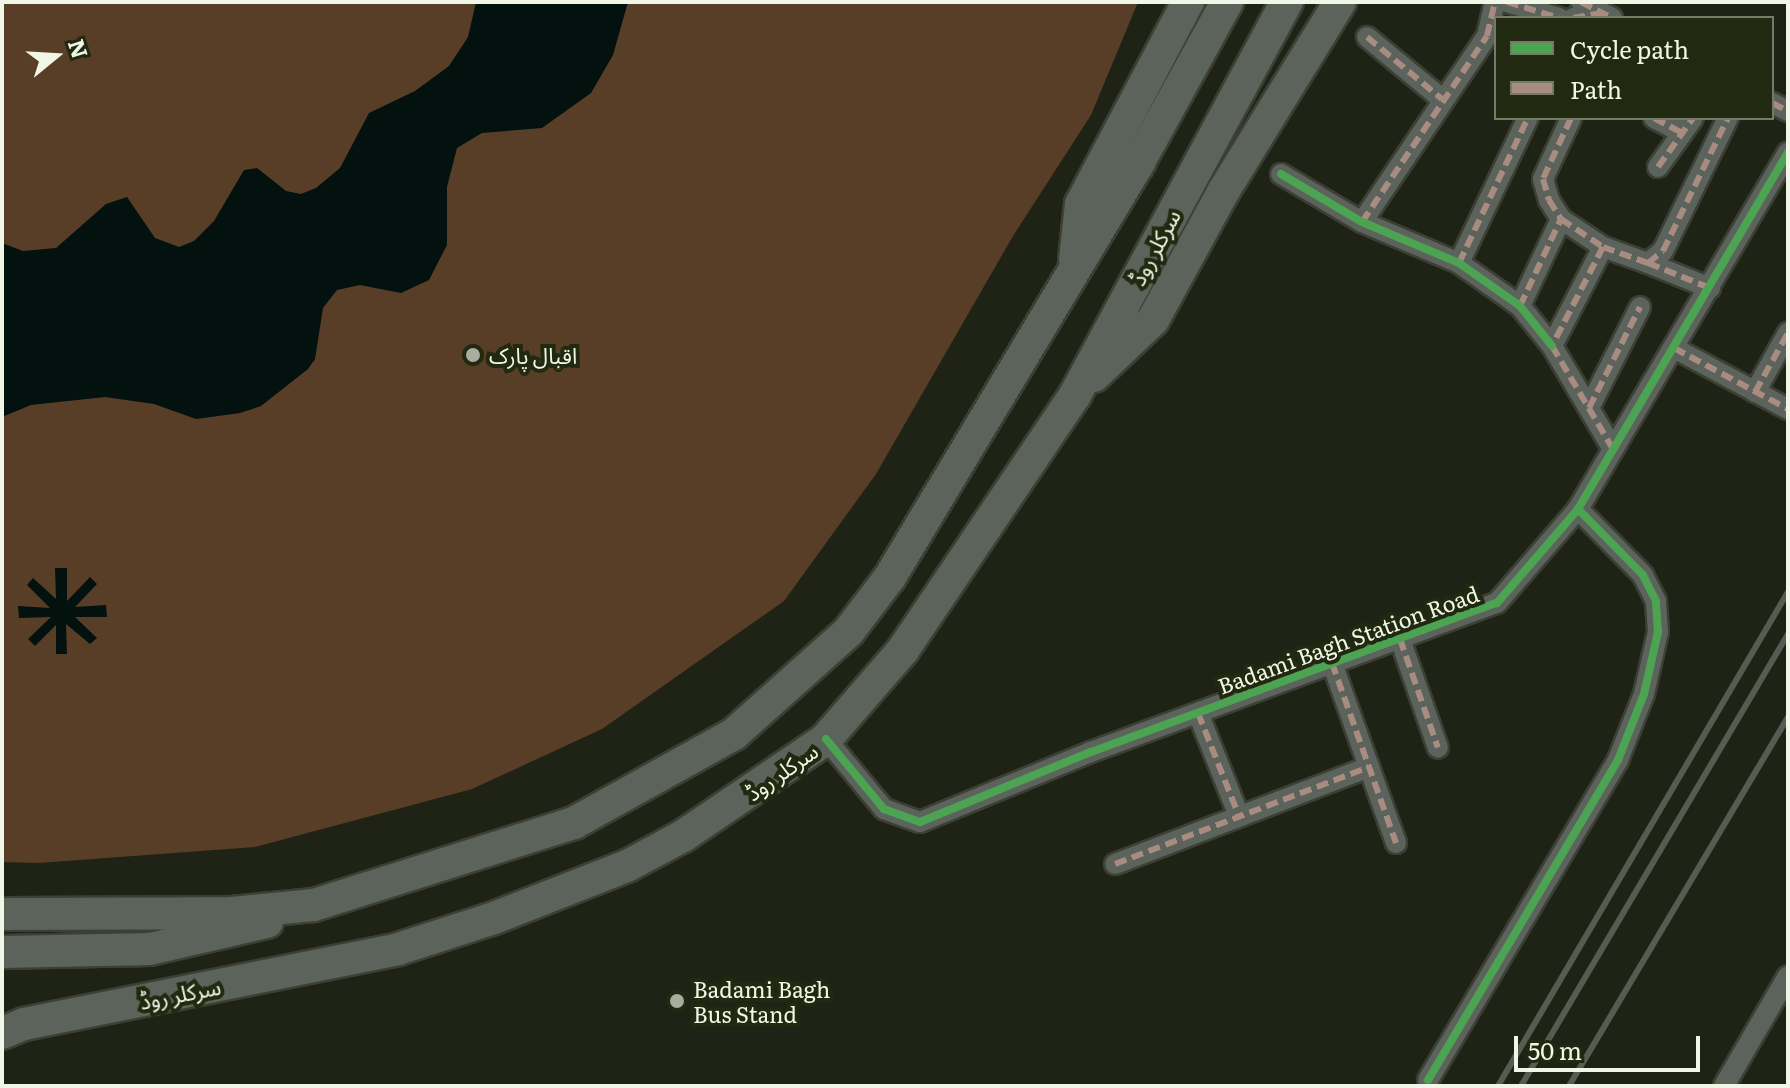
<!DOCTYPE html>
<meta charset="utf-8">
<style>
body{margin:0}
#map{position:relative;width:1790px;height:1088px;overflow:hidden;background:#1f2316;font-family:Literata,"Noto Sans Arabic",serif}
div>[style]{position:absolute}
.green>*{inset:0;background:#593e27}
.water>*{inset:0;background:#03110f}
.roads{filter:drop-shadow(2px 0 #3c4034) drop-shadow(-2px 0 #3c4034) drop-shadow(0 2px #3c4034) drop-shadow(0 -2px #3c4034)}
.street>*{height:20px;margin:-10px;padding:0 10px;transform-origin:10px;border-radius:10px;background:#5c635d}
.primary>*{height:32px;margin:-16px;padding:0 16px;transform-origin:16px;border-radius:16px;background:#5b635a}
.rail>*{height:6px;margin:-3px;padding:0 3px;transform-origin:3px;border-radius:3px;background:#575c52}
.quiet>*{height:6px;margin-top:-3px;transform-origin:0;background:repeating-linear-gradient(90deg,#a88b81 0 12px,transparent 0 18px)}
.cycleway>*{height:8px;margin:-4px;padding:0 4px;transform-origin:4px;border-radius:4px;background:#4ca352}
.dots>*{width:22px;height:22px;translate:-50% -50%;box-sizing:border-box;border:4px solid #212910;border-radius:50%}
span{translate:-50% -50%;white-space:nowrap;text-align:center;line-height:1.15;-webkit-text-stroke:8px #212910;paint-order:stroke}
.street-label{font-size:22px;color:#f1f7e7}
.poi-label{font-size:22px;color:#f1f7e7}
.left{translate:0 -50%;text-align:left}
.frame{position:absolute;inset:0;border:4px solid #f1f7e7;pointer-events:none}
.legend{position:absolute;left:1494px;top:16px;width:280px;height:104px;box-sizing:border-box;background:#212910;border:2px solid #747b66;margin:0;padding:10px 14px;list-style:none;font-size:24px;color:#f1f7e7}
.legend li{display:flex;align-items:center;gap:16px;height:40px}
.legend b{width:40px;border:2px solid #747b66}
.north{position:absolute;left:16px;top:16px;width:80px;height:80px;-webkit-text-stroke:6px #212910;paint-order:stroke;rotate:72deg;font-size:22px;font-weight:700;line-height:32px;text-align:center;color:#f1f7e7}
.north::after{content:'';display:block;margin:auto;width:28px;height:36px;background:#f1f7e7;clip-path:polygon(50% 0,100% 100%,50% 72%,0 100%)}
.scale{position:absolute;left:1514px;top:1036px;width:186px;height:36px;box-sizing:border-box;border:4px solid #f1f7e7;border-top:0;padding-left:10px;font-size:24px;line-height:28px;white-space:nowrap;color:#f1f7e7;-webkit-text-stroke:6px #212910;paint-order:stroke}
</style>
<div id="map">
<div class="green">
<i style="clip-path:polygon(2px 2px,1138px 2px,1091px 115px,1013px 236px,876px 474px,784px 601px,602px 729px,472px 789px,255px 847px,38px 863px,2px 862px)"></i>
</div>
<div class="water">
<i style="clip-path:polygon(476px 2px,628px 2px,613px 55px,591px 93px,542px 128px,482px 133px,457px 148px,447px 187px,447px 245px,429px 280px,401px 293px,360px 285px,337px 290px,323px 308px,315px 359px,308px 369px,261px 406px,240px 413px,196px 419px,154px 404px,105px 397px,31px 405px,2px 417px,2px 243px,23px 251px,56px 248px,106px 204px,127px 197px,155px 238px,179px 247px,194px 241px,214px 221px,244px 170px,257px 168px,286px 191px,301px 194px,316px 188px,340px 168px,369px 113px,415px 91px,449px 66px,468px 37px)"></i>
<i style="clip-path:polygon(55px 568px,67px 568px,67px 601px,90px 577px,97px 584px,75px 607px,106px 605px,107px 617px,75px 617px,97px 638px,90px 644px,66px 624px,67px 654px,56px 654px,56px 625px,35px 646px,28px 639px,51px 617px,19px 618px,18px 606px,50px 608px,27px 585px,33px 578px,56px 599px)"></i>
</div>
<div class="roads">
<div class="street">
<i style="left:1507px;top:2px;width:54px;rotate:17.1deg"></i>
<i style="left:1581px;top:2px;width:35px;rotate:27deg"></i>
<i style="left:1573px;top:18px;width:29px;rotate:-10deg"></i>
<i style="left:1367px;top:37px;width:97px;rotate:39.6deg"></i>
<i style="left:1772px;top:103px;width:18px;rotate:27deg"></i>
<i style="left:1571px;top:118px;width:67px;rotate:114.7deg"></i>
<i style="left:1543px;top:179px;width:22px;rotate:74deg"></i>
<i style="left:1549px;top:200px;width:22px;rotate:58deg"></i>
<i style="left:1561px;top:219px;width:50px;rotate:33.7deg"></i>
<i style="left:1603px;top:247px;width:48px;rotate:19.6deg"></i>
<i style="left:1648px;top:263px;width:19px;rotate:-39deg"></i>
<i style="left:1663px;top:251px;width:148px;rotate:-64deg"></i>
<i style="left:1654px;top:118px;width:32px;rotate:28deg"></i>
<i style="left:1658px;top:167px;width:60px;rotate:-54.5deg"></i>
<i style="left:1281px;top:174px;width:94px;rotate:30.7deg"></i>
<i style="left:1362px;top:222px;width:105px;rotate:22.9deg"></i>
<i style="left:1459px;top:263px;width:75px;rotate:35.2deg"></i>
<i style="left:1520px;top:306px;width:51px;rotate:51.3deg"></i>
<i style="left:1362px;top:222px;width:224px;rotate:-56.1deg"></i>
<i style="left:1487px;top:36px;width:35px;rotate:-77deg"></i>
<i style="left:1603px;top:247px;width:111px;rotate:117.3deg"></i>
<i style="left:1552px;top:346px;width:120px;rotate:59.4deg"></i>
<i style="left:1459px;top:263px;width:161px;rotate:-64.6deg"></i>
<i style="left:1648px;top:263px;width:67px;rotate:22deg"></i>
<i style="left:1520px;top:306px;width:96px;rotate:-64.8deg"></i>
<i style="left:1674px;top:348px;width:129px;rotate:28.2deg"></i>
<i style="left:1755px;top:392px;width:68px;rotate:-60.8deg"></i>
<i style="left:1589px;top:408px;width:113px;rotate:-63.2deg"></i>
<i style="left:1400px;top:639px;width:115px;rotate:70.8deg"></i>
<i style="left:1332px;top:663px;width:191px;rotate:70.4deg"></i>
<i style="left:1198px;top:713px;width:111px;rotate:68.3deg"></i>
<i style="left:826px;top:739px;width:91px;rotate:50.4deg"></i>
<i style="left:884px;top:809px;width:38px;rotate:20deg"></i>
<i style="left:920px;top:822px;width:185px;rotate:-22.3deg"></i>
<i style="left:1091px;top:752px;width:432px;rotate:-20.2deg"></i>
<i style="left:1497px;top:603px;width:124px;rotate:-49.2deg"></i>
<i style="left:1578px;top:509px;width:414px;rotate:-59.5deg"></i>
<i style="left:1115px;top:864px;width:272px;rotate:-20.9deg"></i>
<i style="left:1428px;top:1080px;width:372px;rotate:-59.3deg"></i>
<i style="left:1618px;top:760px;width:71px;rotate:-68.5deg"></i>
<i style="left:1644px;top:694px;width:64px;rotate:-77.3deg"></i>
<i style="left:1658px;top:632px;width:31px;rotate:-94deg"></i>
<i style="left:1656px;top:601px;width:29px;rotate:-117deg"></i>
<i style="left:1643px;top:575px;width:93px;rotate:-134.6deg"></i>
<i style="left:1724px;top:1086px;width:127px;rotate:-59.8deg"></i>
</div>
<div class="primary">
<i style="left:1075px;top:260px;width:56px;rotate:-83.9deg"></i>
<i style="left:1081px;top:204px;width:229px;rotate:-62.1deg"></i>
<i style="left:1094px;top:376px;width:81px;rotate:-43.5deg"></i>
<i style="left:1153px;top:320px;width:146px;rotate:-61.3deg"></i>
<i style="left:1223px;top:192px;width:223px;rotate:-58.4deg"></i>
<i style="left:2px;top:914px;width:230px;rotate:-0.2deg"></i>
<i style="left:232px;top:913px;width:82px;rotate:-5.6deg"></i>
<i style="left:314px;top:905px;width:273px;rotate:-17.5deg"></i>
<i style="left:574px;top:823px;width:183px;rotate:-29.1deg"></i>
<i style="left:734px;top:734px;width:154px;rotate:-41.8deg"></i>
<i style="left:849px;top:631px;width:68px;rotate:-52.8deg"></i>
<i style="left:890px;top:577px;width:484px;rotate:-59deg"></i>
<i style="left:1139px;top:162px;width:183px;rotate:-61.2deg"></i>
<i style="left:2px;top:952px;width:148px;rotate:-1.2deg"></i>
<i style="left:150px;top:949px;width:120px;rotate:-13deg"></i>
<i style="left:2px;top:1033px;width:24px;rotate:-22deg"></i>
<i style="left:24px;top:1024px;width:381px;rotate:-11.3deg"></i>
<i style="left:398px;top:949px;width:101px;rotate:-17.9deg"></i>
<i style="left:494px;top:918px;width:143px;rotate:-21.4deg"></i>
<i style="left:627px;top:866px;width:64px;rotate:-28.2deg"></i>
<i style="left:683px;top:836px;width:173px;rotate:-34.1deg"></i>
<i style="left:826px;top:739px;width:118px;rotate:-49.1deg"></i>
<i style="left:903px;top:650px;width:308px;rotate:-56deg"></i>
<i style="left:1075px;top:395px;width:447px;rotate:-61.7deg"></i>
</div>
</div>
<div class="rail">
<i style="left:1498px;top:1086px;width:573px;rotate:-59.59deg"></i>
<i style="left:1521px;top:1086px;width:525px;rotate:-59.43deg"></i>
<i style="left:1569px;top:1086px;width:429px;rotate:-59.3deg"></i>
</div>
<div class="quiet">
<i style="left:1507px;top:2px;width:54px;rotate:17.1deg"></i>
<i style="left:1581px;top:2px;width:35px;rotate:27deg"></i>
<i style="left:1573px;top:18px;width:29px;rotate:-10deg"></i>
<i style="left:1367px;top:37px;width:97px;rotate:39.6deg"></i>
<i style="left:1772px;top:103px;width:18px;rotate:27deg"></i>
<i style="left:1571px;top:118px;width:67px;rotate:114.7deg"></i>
<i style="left:1543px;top:179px;width:22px;rotate:74deg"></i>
<i style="left:1549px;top:200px;width:22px;rotate:58deg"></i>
<i style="left:1561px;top:219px;width:50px;rotate:33.7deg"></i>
<i style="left:1603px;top:247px;width:48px;rotate:19.6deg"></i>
<i style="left:1648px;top:263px;width:19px;rotate:-39deg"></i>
<i style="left:1663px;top:251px;width:148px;rotate:-64deg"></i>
<i style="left:1654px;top:118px;width:32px;rotate:28deg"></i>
<i style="left:1658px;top:167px;width:60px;rotate:-54.5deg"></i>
<i style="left:1362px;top:222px;width:224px;rotate:-56.1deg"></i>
<i style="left:1487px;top:36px;width:35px;rotate:-77deg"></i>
<i style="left:1603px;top:247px;width:111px;rotate:117.3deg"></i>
<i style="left:1552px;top:346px;width:120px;rotate:59.4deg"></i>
<i style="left:1459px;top:263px;width:161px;rotate:-64.6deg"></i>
<i style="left:1648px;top:263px;width:67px;rotate:22deg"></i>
<i style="left:1520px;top:306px;width:96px;rotate:-64.8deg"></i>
<i style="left:1674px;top:348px;width:129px;rotate:28.2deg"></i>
<i style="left:1755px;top:392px;width:68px;rotate:-60.8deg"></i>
<i style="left:1589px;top:408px;width:113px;rotate:-63.2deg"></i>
<i style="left:1400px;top:639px;width:115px;rotate:70.8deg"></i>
<i style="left:1332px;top:663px;width:191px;rotate:70.4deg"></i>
<i style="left:1198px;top:713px;width:111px;rotate:68.3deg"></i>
<i style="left:1115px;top:864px;width:272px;rotate:-20.9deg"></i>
</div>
<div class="cycleway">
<i style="left:1281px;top:174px;width:94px;rotate:30.7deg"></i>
<i style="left:1362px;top:222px;width:105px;rotate:22.9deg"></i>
<i style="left:1459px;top:263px;width:75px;rotate:35.2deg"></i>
<i style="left:1520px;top:306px;width:51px;rotate:51.3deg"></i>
<i style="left:826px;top:739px;width:91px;rotate:50.4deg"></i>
<i style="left:884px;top:809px;width:38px;rotate:20deg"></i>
<i style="left:920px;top:822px;width:185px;rotate:-22.3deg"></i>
<i style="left:1091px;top:752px;width:432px;rotate:-20.2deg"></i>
<i style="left:1497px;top:603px;width:124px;rotate:-49.2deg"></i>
<i style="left:1578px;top:509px;width:414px;rotate:-59.5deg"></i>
<i style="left:1428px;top:1080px;width:372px;rotate:-59.3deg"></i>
<i style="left:1618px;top:760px;width:71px;rotate:-68.5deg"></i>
<i style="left:1644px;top:694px;width:64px;rotate:-77.3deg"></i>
<i style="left:1658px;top:632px;width:31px;rotate:-94deg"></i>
<i style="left:1656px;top:601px;width:29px;rotate:-117deg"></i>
<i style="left:1643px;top:575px;width:93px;rotate:-134.6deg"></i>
</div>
<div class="dots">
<i style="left:473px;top:355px;background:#a8ad9e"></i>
<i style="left:677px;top:1001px;background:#a8ad9e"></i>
</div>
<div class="street-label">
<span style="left:1154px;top:247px;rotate:-62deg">سرکلر روڈ</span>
<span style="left:1348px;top:639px;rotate:-20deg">Badami Bagh Station Road</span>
<span style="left:781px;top:771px;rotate:-35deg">سرکلر روڈ</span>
<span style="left:180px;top:993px;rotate:-11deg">سرکلر روڈ</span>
</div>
<div class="poi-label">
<span class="left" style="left:489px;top:355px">اقبال پارک</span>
<span class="left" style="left:693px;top:1001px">Badami Bagh<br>Bus Stand</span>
</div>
<div class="frame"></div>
<ul class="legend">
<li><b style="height:10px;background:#4ca352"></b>Cycle path</li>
<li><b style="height:10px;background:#a88b81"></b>Path</li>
</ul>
<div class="north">N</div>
<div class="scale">50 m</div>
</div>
